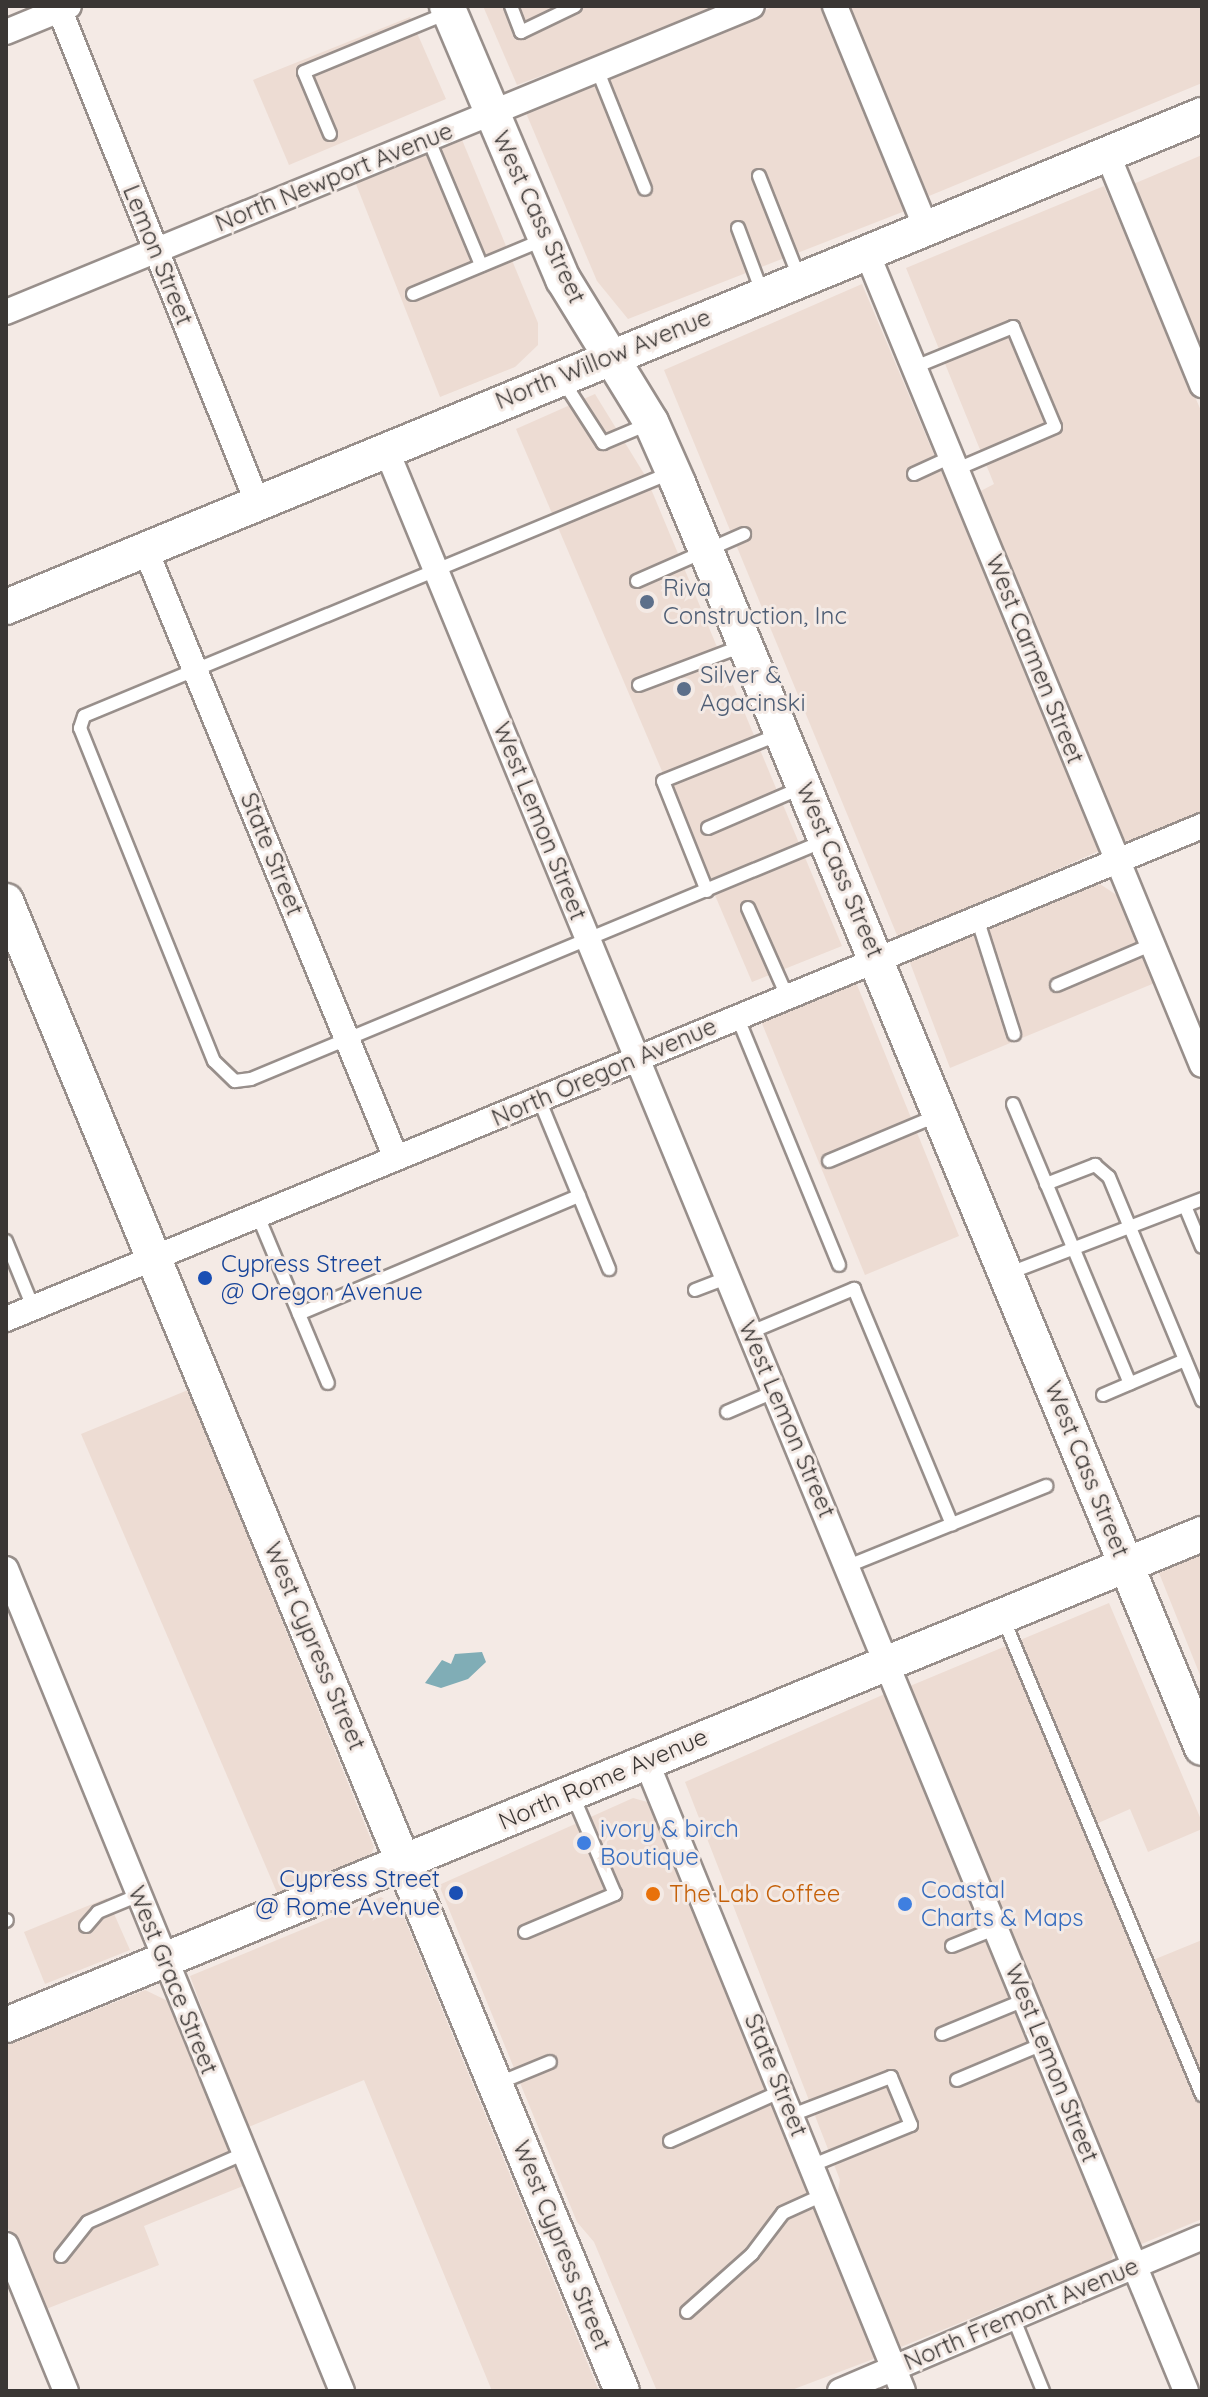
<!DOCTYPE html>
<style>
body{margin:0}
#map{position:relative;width:1208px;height:2397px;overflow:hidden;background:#f4eae5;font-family:Quicksand,sans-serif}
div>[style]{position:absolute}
.built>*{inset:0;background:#eddcd3}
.water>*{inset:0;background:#80adb6}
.roads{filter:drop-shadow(2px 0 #988f8b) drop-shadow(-2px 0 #988f8b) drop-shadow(0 2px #988f8b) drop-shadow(0 -2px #988f8b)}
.lane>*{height:12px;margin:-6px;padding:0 6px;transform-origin:6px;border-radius:6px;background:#fff}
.street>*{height:24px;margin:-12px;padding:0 12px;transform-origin:12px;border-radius:12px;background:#fff}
.secondary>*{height:34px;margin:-17px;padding:0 17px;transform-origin:17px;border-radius:17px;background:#fff}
.dots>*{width:22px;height:22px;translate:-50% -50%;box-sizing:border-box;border:4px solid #f4eae5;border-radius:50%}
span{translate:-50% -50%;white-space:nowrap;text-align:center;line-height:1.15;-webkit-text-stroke:6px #f4eae5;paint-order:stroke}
.street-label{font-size:24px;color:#3a3634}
.service-label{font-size:24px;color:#4e5e75}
.left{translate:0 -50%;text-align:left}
.transit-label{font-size:24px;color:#164399}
.right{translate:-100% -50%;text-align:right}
.shop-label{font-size:24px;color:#366cbe}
.food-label{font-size:24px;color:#c56008}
.frame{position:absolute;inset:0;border:8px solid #3a3634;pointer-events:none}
</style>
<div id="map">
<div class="built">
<i style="clip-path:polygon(483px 6px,727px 6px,517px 85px)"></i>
<i style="clip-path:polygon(775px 6px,825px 6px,905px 211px,628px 319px,597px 281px,526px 113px)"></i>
<i style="clip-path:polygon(847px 6px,1202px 6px,1202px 83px,929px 196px)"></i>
<i style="clip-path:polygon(410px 17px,446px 99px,289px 165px,253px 80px)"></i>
<i style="clip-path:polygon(460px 135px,538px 323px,538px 345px,515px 367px,440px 397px,354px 179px)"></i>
<i style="clip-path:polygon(1202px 155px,1202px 363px,1131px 185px)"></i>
<i style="clip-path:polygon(1104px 186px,1202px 413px,1202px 815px,1138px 842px,1122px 840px,975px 494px,994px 484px,906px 268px)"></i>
<i style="clip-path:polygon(862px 284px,1101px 850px,899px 940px,664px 370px)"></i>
<i style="clip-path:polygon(595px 394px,646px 477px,842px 946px,752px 982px,516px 429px)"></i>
<i style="clip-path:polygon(1100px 884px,1124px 900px,1157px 982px,950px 1068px,909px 960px)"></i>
<i style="clip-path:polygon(855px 980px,959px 1236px,865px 1275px,761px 1021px)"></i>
<i style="clip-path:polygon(188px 1390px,374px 1847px,370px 1857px,278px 1895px,81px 1434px)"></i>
<i style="clip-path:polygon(1202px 1552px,1202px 1680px,1159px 1573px)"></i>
<i style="clip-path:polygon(1109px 1603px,1202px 1822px,1202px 1829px,1148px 1852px,1130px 1809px,1096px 1824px,1153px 1960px,1202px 1940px,1202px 2219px,1139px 2245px,910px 1686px)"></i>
<i style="clip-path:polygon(887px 1693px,1115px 2248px,1111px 2261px,901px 2347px,836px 2202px,840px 2180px,685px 1782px)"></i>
<i style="clip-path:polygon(633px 1798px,651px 1803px,875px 2347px,876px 2358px,789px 2391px,657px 2391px,594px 2242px,577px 2222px,439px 1885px)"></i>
<i style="clip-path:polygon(381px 1897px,401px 1910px,599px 2391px,492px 2391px,364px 2080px,246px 2128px,190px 1976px)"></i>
<i style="clip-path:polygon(107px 1898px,130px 1950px,45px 1984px,24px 1932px)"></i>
<i style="clip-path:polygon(145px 1990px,170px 2002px,248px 2184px,144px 2226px,159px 2265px,41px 2311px,6px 2223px,6px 2046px)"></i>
</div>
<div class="water">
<i style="clip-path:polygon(482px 1652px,486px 1662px,468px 1679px,441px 1688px,425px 1683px,442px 1660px,451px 1664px,455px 1654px)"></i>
</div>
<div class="roads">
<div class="lane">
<i style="left:511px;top:6px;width:28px;rotate:69deg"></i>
<i style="left:521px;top:32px;width:60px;rotate:-25.7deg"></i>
<i style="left:597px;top:69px;width:129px;rotate:68.2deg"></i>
<i style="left:330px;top:134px;width:67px;rotate:-112.8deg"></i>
<i style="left:304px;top:72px;width:155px;rotate:-22.4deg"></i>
<i style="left:428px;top:138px;width:138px;rotate:67.3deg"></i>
<i style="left:759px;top:176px;width:109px;rotate:68.4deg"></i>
<i style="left:738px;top:228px;width:68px;rotate:69.4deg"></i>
<i style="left:413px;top:294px;width:141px;rotate:-22.6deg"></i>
<i style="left:915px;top:367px;width:106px;rotate:-22.2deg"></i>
<i style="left:1013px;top:327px;width:108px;rotate:67.2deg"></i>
<i style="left:1055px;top:427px;width:107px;rotate:156.8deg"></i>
<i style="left:563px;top:381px;width:74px;rotate:57.2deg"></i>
<i style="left:603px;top:443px;width:49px;rotate:-22.9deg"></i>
<i style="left:670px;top:473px;width:634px;rotate:157.48deg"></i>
<i style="left:84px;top:716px;width:13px;rotate:108deg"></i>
<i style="left:80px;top:728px;width:359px;rotate:68.1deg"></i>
<i style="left:214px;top:1061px;width:29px;rotate:44deg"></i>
<i style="left:235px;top:1081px;width:16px;rotate:-7deg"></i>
<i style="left:251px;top:1079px;width:620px;rotate:-22.56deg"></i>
<i style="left:914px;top:474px;width:41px;rotate:-24.7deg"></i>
<i style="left:637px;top:581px;width:117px;rotate:-23.7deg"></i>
<i style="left:639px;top:685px;width:110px;rotate:-20.7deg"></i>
<i style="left:708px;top:828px;width:101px;rotate:-23.3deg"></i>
<i style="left:707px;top:891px;width:118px;rotate:-111.8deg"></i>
<i style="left:663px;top:781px;width:126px;rotate:-21.9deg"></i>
<i style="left:748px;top:908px;width:96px;rotate:66.1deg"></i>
<i style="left:977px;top:918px;width:122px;rotate:72.3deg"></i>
<i style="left:1057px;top:985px;width:104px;rotate:-23.1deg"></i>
<i style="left:737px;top:1016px;width:269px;rotate:67.7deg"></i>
<i style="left:539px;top:1099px;width:184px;rotate:67.6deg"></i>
<i style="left:1013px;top:1104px;width:303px;rotate:67.3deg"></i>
<i style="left:829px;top:1161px;width:116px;rotate:-22.8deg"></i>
<i style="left:1046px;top:1184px;width:53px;rotate:-21.2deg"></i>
<i style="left:1095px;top:1165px;width:18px;rotate:41deg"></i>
<i style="left:1109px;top:1177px;width:242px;rotate:67.4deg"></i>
<i style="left:1185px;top:1206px;width:44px;rotate:67.5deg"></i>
<i style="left:258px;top:1216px;width:181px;rotate:67.3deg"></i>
<i style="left:6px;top:1241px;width:71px;rotate:67.8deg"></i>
<i style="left:1007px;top:1274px;width:209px;rotate:-21deg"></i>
<i style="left:695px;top:1290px;width:36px;rotate:-21deg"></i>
<i style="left:299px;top:1314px;width:304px;rotate:-22.9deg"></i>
<i style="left:751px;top:1332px;width:112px;rotate:-22.7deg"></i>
<i style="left:854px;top:1289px;width:255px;rotate:67.4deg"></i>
<i style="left:1103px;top:1395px;width:89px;rotate:-23.1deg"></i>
<i style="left:727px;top:1412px;width:53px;rotate:-23.2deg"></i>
<i style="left:848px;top:1566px;width:214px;rotate:-22deg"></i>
<i style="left:1003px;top:1618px;width:517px;rotate:67.35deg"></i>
<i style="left:6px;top:1921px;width:1px;rotate:-45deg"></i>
<i style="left:86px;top:1926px;width:18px;rotate:-49deg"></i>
<i style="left:98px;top:1912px;width:44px;rotate:-22.5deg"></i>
<i style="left:525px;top:1932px;width:98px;rotate:-22.9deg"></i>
<i style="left:615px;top:1894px;width:107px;rotate:-113.2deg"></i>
<i style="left:952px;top:1946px;width:48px;rotate:-21.8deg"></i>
<i style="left:942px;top:2034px;width:92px;rotate:-22.4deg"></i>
<i style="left:957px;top:2080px;width:95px;rotate:-22.8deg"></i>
<i style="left:499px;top:2083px;width:55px;rotate:-22.4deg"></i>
<i style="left:792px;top:2115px;width:106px;rotate:-21deg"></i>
<i style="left:891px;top:2077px;width:52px;rotate:67.4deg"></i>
<i style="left:911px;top:2125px;width:106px;rotate:157.8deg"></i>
<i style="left:670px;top:2141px;width:123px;rotate:-24.1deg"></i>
<i style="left:61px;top:2256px;width:43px;rotate:-51.5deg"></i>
<i style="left:88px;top:2222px;width:169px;rotate:-23.7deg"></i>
<i style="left:687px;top:2312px;width:87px;rotate:-41.7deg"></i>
<i style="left:752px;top:2254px;width:51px;rotate:-52.9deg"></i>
<i style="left:783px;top:2213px;width:46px;rotate:-24.3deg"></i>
<i style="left:1013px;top:2317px;width:80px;rotate:67.9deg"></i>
</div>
<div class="street">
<i style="left:58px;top:6px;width:537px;rotate:68.12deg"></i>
<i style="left:835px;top:6px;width:240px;rotate:67.7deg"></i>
<i style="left:6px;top:32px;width:68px;rotate:-22.4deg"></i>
<i style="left:1107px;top:153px;width:251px;rotate:67.7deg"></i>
<i style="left:867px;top:253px;width:878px;rotate:67.58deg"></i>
<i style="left:6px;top:312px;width:806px;rotate:-22.3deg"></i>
<i style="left:386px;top:449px;width:2100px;rotate:67.61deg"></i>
<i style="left:146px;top:551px;width:656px;rotate:67.62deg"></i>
<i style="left:6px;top:1319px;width:1294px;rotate:-22.4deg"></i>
<i style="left:6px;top:1569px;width:888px;rotate:67.77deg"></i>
<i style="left:646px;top:1761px;width:680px;rotate:67.81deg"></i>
<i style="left:6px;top:2245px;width:158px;rotate:67.7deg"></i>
<i style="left:840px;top:2391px;width:393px;rotate:-23deg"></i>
</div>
<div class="secondary">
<i style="left:447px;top:6px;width:297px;rotate:67deg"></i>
<i style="left:563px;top:279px;width:168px;rotate:58.4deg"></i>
<i style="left:651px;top:422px;width:67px;rotate:66.1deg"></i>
<i style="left:678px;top:483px;width:1369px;rotate:67.5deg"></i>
<i style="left:6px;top:607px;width:1293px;rotate:-22.36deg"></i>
<i style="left:6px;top:901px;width:1612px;rotate:67.54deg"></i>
<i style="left:6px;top:2025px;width:1293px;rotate:-22.32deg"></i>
</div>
</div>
<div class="dots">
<i style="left:647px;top:602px;background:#5c6f8a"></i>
<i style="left:684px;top:689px;background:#5c6f8a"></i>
<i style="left:205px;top:1278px;background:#1a4fb4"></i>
<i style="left:584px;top:1843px;background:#3f7fe0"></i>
<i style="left:456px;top:1893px;background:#1a4fb4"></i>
<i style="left:653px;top:1894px;background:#e8710a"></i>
<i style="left:905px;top:1904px;background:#3f7fe0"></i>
</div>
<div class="street-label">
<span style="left:334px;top:177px;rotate:-22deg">North Newport Avenue</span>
<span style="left:539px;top:217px;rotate:65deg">West Cass Street</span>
<span style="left:158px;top:255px;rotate:68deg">Lemon Street</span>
<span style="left:603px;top:359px;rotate:-22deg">North Willow Avenue</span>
<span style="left:1035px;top:659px;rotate:68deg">West Carmen Street</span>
<span style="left:540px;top:821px;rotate:68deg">West Lemon Street</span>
<span style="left:272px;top:854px;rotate:68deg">State Street</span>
<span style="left:840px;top:870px;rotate:67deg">West Cass Street</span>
<span style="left:604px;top:1072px;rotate:-23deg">North Oregon Avenue</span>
<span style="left:787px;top:1419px;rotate:67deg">West Lemon Street</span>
<span style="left:1087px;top:1469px;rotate:68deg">West Cass Street</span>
<span style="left:315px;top:1646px;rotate:67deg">West Cypress Street</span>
<span style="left:603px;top:1779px;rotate:-23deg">North Rome Avenue</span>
<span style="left:173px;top:1980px;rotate:68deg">West Grace Street</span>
<span style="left:1052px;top:2063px;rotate:68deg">West Lemon Street</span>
<span style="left:776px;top:2075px;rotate:68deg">State Street</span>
<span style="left:562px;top:2245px;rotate:68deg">West Cypress Street</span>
<span style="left:1021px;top:2314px;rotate:-23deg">North Fremont Avenue</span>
</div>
<div class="service-label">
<span class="left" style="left:663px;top:602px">Riva<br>Construction, Inc</span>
<span class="left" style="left:700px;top:689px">Silver &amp;<br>Agacinski</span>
</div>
<div class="transit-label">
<span class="left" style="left:221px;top:1278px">Cypress Street<br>@ Oregon Avenue</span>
<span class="right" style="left:440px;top:1893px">Cypress Street<br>@ Rome Avenue</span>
</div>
<div class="shop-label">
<span class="left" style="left:600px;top:1843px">ivory &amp; birch<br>Boutique</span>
<span class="left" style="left:921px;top:1904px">Coastal<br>Charts &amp; Maps</span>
</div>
<div class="food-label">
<span class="left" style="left:669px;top:1894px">The Lab Coffee</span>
</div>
<div class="frame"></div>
</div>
